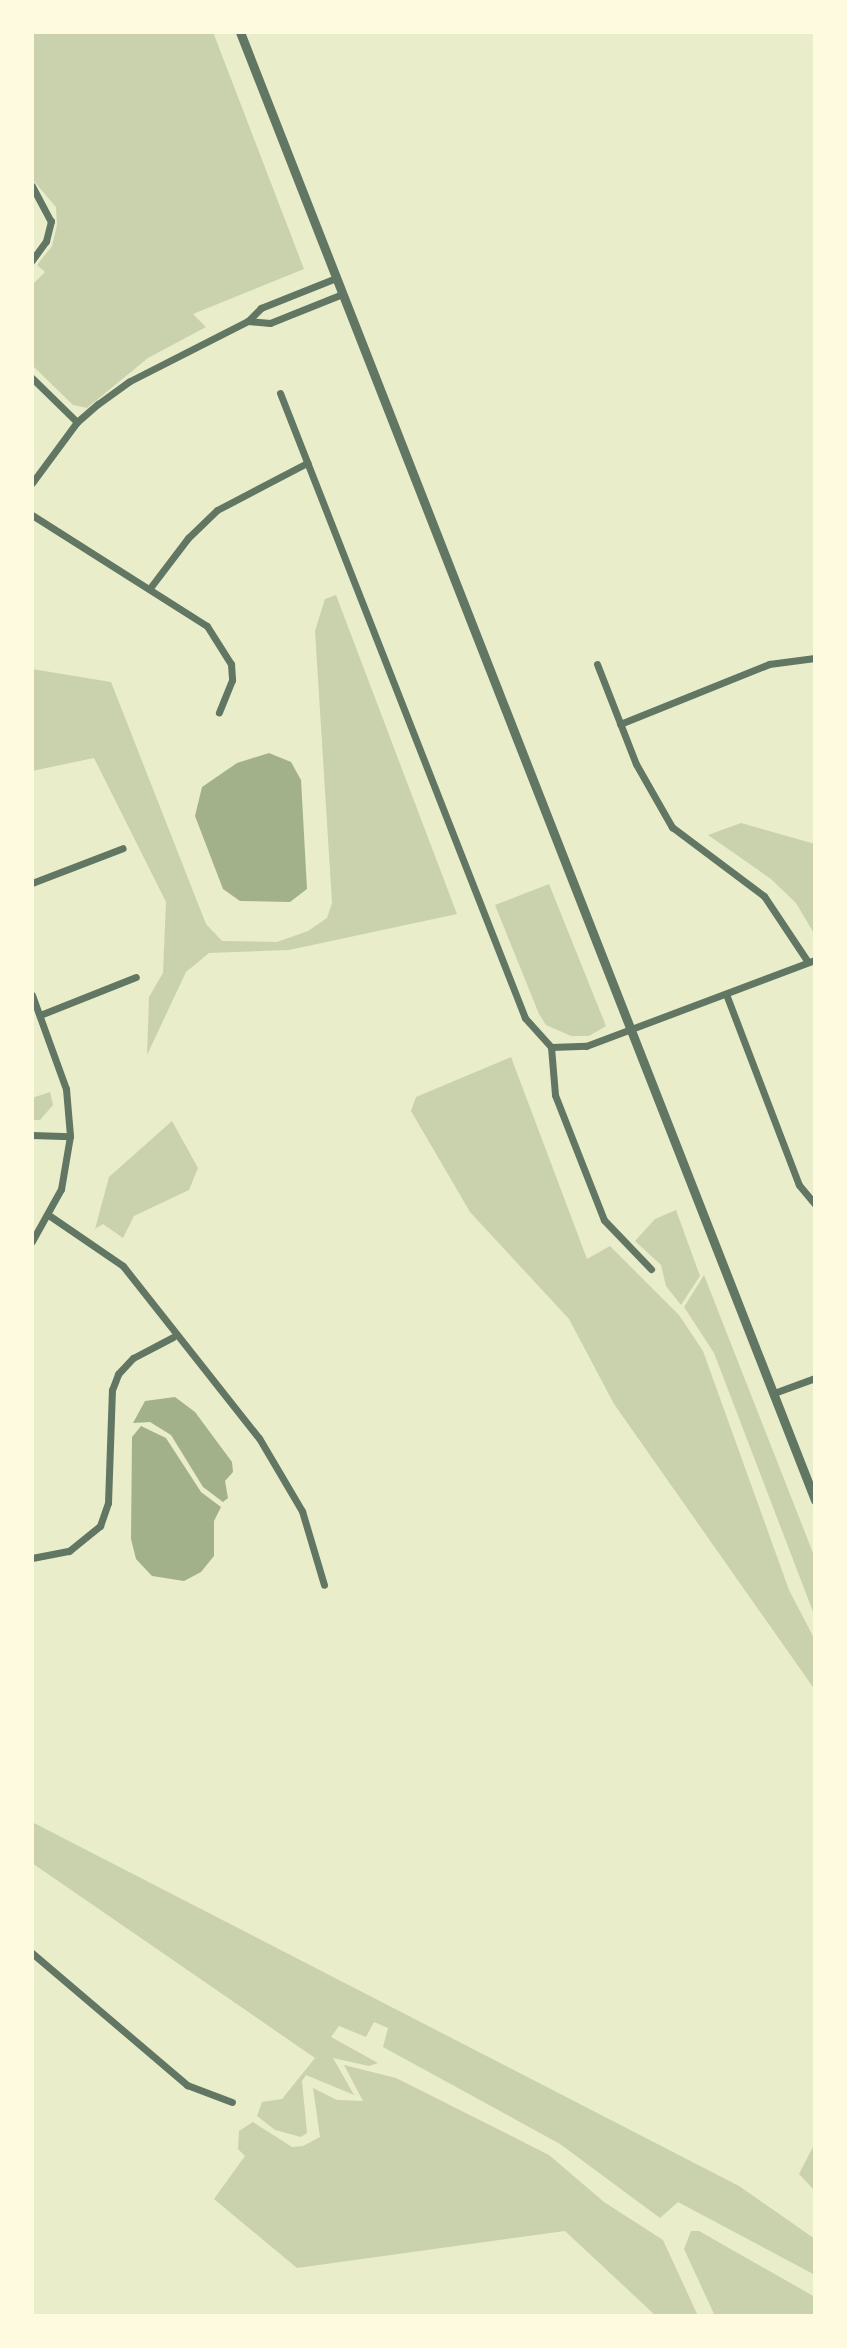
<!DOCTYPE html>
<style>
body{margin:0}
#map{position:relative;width:847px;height:2348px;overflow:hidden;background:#e9edc9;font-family:Quicksand,sans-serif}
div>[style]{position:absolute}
.green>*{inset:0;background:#cad2ad}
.water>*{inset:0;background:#a3b18a}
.minor>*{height:7px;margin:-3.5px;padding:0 3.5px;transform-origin:3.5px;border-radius:3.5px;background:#617663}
.tertiary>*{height:9px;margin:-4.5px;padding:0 4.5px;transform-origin:4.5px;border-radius:4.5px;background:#617663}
span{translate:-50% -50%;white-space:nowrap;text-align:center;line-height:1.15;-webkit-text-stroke:8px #fefae0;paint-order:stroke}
.frame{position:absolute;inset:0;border:34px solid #fefae0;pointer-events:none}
</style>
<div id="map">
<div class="green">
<i style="clip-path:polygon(32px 32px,213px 32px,304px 269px,193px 314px,206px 327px,148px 358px,87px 408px,73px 405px,32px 365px,32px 285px,45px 272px,37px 265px,52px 246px,57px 225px,56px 207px,32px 179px)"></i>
<i style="clip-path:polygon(336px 595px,457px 914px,289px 950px,209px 953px,186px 972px,147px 1055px,149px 997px,163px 973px,166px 902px,94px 758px,32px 771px,32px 669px,111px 682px,206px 924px,222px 941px,277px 942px,308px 931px,327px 918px,332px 903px,315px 631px,325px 599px)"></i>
<i style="clip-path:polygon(741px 823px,815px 844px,815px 935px,796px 903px,771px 879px,708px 835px)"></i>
<i style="clip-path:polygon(549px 884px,606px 1026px,589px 1036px,571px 1036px,546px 1025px,539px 1014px,495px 905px)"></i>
<i style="clip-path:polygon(511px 1057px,587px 1259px,610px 1246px,679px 1315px,703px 1351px,789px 1590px,815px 1640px,815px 1690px,614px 1404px,569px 1319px,470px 1212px,411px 1111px,416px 1097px)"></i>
<i style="clip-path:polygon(50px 1092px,53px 1105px,40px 1120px,32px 1120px,32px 1098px)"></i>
<i style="clip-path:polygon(172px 1121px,198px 1168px,189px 1190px,134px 1216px,123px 1238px,103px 1224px,95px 1229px,109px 1177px)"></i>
<i style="clip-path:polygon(676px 1210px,700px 1276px,681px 1305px,666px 1286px,661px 1265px,635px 1241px,655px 1219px)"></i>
<i style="clip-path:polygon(704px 1275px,815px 1558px,815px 1617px,714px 1353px,684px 1307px)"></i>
<i style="clip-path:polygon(32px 1822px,739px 2186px,815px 2239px,815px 2275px,678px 2202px,660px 2218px,560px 2144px,383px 2047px,388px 2028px,374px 2022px,366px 2037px,339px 2026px,331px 2037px,378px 2063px,369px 2066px,333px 2058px,354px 2095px,306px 2075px,302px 2081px,307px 2133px,301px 2137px,275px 2130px,257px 2116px,262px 2102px,282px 2099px,315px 2058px,32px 1863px)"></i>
<i style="clip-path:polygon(344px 2065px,396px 2078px,549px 2155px,604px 2202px,663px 2240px,698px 2316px,656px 2316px,565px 2231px,297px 2268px,214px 2199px,245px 2156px,238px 2149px,239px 2131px,253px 2122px,292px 2147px,303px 2146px,320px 2137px,313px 2088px,337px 2100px,363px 2101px)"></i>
<i style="clip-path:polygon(815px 2143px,815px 2191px,799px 2174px)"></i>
<i style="clip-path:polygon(691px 2231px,699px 2231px,815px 2297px,815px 2316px,715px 2316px,684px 2249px)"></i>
</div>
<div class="water">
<i style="clip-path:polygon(269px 753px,291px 762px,301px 780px,307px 889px,290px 902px,240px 901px,223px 889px,195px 816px,202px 787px,237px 763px)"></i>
<i style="clip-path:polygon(175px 1397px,195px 1412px,232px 1462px,233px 1472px,225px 1481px,228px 1498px,223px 1502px,203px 1487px,171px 1435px,150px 1422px,133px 1423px,145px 1401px)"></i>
<i style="clip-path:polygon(141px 1426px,166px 1438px,201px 1492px,221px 1507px,214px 1521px,214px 1556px,201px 1572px,184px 1581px,152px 1576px,136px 1559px,131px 1539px,132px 1437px)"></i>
</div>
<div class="minor">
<i style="left:32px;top:186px;width:40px;rotate:62deg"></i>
<i style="left:51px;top:221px;width:21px;rotate:104deg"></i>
<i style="left:46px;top:241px;width:24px;rotate:126deg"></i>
<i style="left:336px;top:278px;width:81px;rotate:158.2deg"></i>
<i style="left:261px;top:308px;width:18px;rotate:135deg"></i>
<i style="left:248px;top:321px;width:22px;rotate:5deg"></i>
<i style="left:270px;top:323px;width:78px;rotate:-21.9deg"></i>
<i style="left:32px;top:378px;width:63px;rotate:44.4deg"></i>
<i style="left:280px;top:393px;width:671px;rotate:68.59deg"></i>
<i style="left:525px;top:1018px;width:39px;rotate:48deg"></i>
<i style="left:551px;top:1047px;width:48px;rotate:85.2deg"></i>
<i style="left:555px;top:1095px;width:134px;rotate:68.6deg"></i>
<i style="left:604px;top:1220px;width:68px;rotate:46.2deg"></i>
<i style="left:32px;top:483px;width:76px;rotate:-53.6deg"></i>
<i style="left:77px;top:422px;width:28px;rotate:-41deg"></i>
<i style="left:98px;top:404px;width:39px;rotate:-36deg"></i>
<i style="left:130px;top:381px;width:132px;rotate:-27deg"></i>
<i style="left:32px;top:515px;width:207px;rotate:32.4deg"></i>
<i style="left:207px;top:626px;width:45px;rotate:57.7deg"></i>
<i style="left:231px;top:664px;width:16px;rotate:86deg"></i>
<i style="left:232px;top:680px;width:35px;rotate:112deg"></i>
<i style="left:150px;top:588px;width:63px;rotate:-52.8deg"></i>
<i style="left:188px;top:538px;width:40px;rotate:-44deg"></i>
<i style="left:217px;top:510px;width:102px;rotate:-27.6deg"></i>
<i style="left:597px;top:664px;width:107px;rotate:68.7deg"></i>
<i style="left:636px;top:764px;width:73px;rotate:60.3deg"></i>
<i style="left:672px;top:827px;width:115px;rotate:36.9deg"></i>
<i style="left:764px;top:896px;width:79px;rotate:56.3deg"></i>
<i style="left:620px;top:724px;width:161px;rotate:-21.9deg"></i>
<i style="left:769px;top:664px;width:46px;rotate:-7.4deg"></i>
<i style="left:32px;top:883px;width:97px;rotate:-21deg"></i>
<i style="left:726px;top:994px;width:204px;rotate:69.1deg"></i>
<i style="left:799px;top:1185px;width:25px;rotate:50deg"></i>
<i style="left:32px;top:995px;width:100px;rotate:70.1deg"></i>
<i style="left:66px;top:1089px;width:47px;rotate:85.1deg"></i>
<i style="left:70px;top:1136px;width:54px;rotate:99.6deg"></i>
<i style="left:61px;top:1189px;width:60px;rotate:119.1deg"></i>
<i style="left:40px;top:1015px;width:103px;rotate:-21.6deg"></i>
<i style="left:551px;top:1047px;width:35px;rotate:-2deg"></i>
<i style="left:586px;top:1046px;width:245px;rotate:-20.6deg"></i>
<i style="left:32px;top:1135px;width:38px;rotate:2deg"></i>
<i style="left:50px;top:1216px;width:88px;rotate:34.4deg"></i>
<i style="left:123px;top:1266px;width:219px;rotate:51.7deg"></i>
<i style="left:259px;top:1438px;width:85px;rotate:59.5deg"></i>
<i style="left:302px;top:1511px;width:77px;rotate:73.4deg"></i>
<i style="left:774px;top:1393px;width:44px;rotate:-20.1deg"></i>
<i style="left:32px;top:1558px;width:38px;rotate:-11deg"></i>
<i style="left:69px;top:1551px;width:40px;rotate:-39deg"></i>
<i style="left:100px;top:1526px;width:24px;rotate:-71deg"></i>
<i style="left:108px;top:1503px;width:113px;rotate:-88deg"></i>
<i style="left:112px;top:1390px;width:17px;rotate:-69deg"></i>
<i style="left:118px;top:1374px;width:22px;rotate:-47deg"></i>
<i style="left:133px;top:1358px;width:45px;rotate:-27.7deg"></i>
<i style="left:32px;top:1953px;width:204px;rotate:40.4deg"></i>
<i style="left:187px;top:2085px;width:48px;rotate:20.7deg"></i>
</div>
<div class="tertiary">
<i style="left:240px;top:32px;width:1577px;rotate:68.61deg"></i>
</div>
<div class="frame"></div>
</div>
